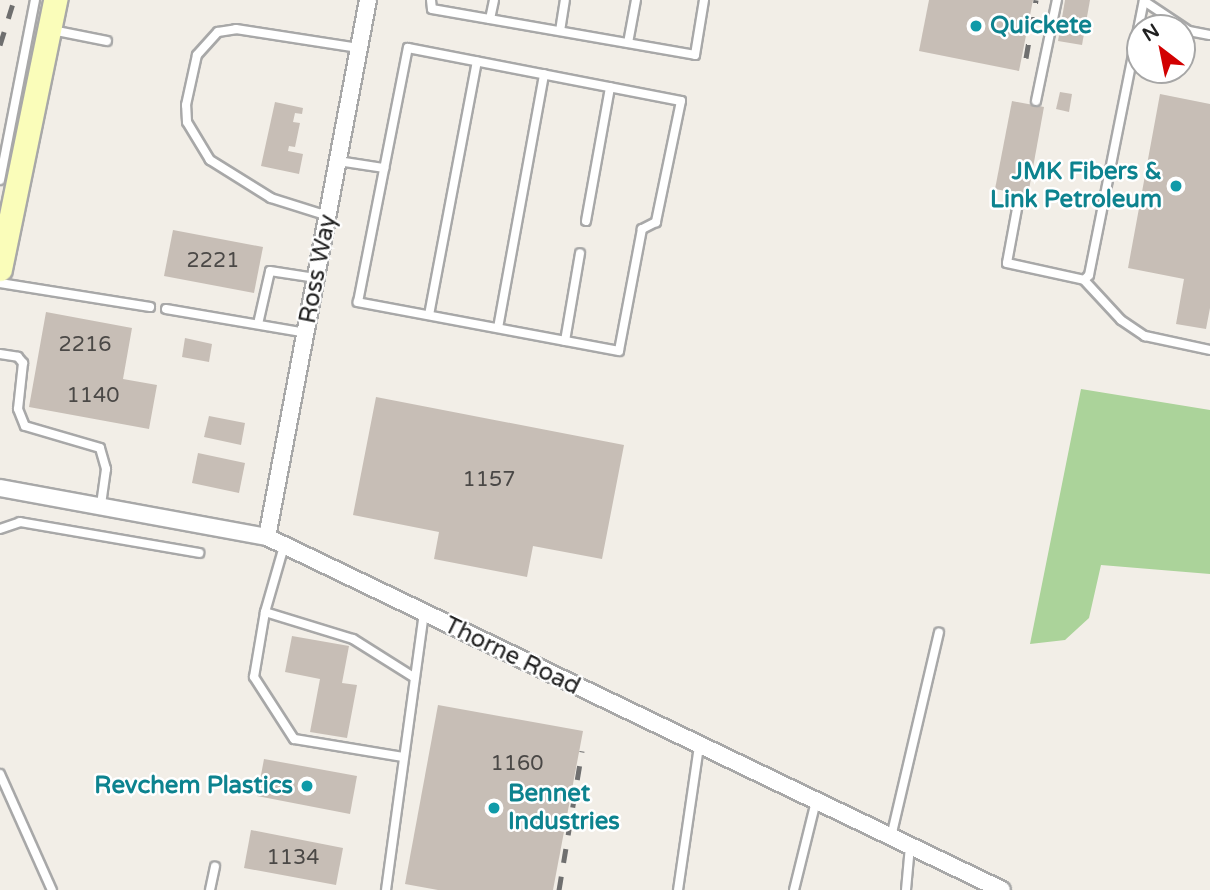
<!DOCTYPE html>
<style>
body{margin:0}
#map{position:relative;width:1210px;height:890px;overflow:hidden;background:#f2eee7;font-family:"Varela Round",sans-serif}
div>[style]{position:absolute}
.forest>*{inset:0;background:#abd39a}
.building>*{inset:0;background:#c7beb6}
.roads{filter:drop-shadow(2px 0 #a8a8a8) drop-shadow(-2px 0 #a8a8a8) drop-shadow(0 2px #a8a8a8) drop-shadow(0 -2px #a8a8a8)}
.lane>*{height:8px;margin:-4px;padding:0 4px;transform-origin:4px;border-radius:4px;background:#fff}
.street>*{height:16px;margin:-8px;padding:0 8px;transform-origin:8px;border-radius:8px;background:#fff}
.secondary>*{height:23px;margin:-11.5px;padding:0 11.5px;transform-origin:11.5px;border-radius:11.5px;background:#fafdba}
.rail>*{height:5px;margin-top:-2.5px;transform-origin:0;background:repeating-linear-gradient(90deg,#6f6f6f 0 14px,transparent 0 28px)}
.dots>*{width:19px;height:19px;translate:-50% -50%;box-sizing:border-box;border:4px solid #fff;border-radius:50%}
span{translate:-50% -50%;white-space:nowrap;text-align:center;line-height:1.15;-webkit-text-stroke:5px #fff;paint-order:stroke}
.number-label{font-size:21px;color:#4a4846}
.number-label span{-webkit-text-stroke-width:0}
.culture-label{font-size:24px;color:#0d838f;font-weight:700}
.left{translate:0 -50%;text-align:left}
.right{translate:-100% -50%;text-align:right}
.street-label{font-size:24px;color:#212121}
.north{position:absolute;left:1126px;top:14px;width:70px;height:70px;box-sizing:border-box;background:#fff;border:2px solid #a6a6a6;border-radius:50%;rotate:328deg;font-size:19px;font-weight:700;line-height:28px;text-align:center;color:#212121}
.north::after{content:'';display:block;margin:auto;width:24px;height:32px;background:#d20001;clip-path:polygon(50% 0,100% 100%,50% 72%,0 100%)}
</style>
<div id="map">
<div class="forest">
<i style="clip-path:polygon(1081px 389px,1210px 410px,1210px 574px,1101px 565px,1089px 618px,1065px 640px,1030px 644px)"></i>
</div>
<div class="building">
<i style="clip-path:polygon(929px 0,1033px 0,1019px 71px,919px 51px)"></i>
<i style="clip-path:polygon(1065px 0,1090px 0,1082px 45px,1058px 41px)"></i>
<i style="clip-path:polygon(1060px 92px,1072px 94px,1069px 112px,1056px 109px)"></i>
<i style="clip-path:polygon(1160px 94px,1210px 104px,1210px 308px,1206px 329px,1176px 324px,1184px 279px,1128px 268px)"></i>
<i style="clip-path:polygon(1012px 101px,1044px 107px,1028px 195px,995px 189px)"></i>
<i style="clip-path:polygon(275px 102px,303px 108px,302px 114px,295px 113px,293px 122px,300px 123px,295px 147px,289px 146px,288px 151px,303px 154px,299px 174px,261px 166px)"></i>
<i style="clip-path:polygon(173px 230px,263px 247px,254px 293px,164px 276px)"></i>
<i style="clip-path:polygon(46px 312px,132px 328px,123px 379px,157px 385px,149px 429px,29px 407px)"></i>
<i style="clip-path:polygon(185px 338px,212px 344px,209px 362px,182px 357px)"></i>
<i style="clip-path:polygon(376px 397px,624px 445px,602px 559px,533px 546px,527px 577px,434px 559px,439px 532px,353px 515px)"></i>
<i style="clip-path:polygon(209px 416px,245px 423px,241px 445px,204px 437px)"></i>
<i style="clip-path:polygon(198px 453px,245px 463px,239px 493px,192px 483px)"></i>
<i style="clip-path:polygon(292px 636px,349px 646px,342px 683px,357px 685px,347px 738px,310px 732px,320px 679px,285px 672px)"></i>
<i style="clip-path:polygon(438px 705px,583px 731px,553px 890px,438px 890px,405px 884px)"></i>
<i style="clip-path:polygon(264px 759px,357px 776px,350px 814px,257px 796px)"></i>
<i style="clip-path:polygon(251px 830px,343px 848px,336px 885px,244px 868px)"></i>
</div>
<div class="roads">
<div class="lane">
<i style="left:431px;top:0;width:9px;rotate:84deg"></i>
<i style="left:432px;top:9px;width:267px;rotate:9.9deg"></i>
<i style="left:695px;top:55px;width:56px;rotate:-80.7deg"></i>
<i style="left:1144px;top:1px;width:54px;rotate:33.7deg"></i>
<i style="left:1189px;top:31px;width:21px;rotate:11deg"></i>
<i style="left:490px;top:19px;width:19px;rotate:-78deg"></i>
<i style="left:52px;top:30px;width:56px;rotate:11.3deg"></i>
<i style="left:560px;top:31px;width:31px;rotate:-81deg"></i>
<i style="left:628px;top:43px;width:44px;rotate:-79.5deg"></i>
<i style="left:408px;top:48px;width:278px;rotate:11deg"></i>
<i style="left:681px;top:101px;width:124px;rotate:101.7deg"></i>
<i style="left:656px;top:222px;width:16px;rotate:153deg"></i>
<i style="left:642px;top:229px;width:124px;rotate:100.7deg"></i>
<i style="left:619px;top:351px;width:266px;rotate:-169.4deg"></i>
<i style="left:358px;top:302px;width:259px;rotate:-78.9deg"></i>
<i style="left:1036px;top:101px;width:103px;rotate:-78.3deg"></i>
<i style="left:338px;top:161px;width:47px;rotate:8.7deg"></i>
<i style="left:0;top:180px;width:183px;rotate:-79deg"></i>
<i style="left:1019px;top:198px;width:66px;rotate:100.5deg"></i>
<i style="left:1007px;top:263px;width:79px;rotate:12.4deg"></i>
<i style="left:1084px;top:280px;width:54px;rotate:47.2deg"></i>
<i style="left:1121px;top:320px;width:29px;rotate:34deg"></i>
<i style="left:1145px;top:336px;width:66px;rotate:12.2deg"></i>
<i style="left:328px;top:216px;width:60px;rotate:-162.5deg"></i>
<i style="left:271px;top:198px;width:72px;rotate:-148.1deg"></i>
<i style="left:210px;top:160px;width:44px;rotate:-121.2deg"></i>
<i style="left:187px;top:122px;width:17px;rotate:-93deg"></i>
<i style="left:186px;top:105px;width:51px;rotate:-77.6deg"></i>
<i style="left:197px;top:55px;width:31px;rotate:-48deg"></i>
<i style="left:218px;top:32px;width:18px;rotate:-9deg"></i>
<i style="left:236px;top:29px;width:124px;rotate:8.8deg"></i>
<i style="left:586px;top:221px;width:136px;rotate:-79.8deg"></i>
<i style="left:1084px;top:280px;width:7px;rotate:-45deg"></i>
<i style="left:1089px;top:275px;width:280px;rotate:-78.7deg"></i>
<i style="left:0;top:283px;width:152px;rotate:9.1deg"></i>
<i style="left:166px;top:309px;width:142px;rotate:9.7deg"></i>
<i style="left:429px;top:315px;width:258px;rotate:-79.3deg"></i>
<i style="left:258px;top:324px;width:54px;rotate:-77.2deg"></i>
<i style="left:270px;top:271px;width:47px;rotate:8.7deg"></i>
<i style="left:498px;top:328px;width:258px;rotate:-79.7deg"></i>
<i style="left:565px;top:341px;width:89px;rotate:-80.3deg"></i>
<i style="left:0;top:354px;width:18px;rotate:9deg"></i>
<i style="left:18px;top:357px;width:8px;rotate:50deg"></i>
<i style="left:23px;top:363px;width:46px;rotate:96.2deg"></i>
<i style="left:18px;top:409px;width:18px;rotate:68deg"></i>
<i style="left:25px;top:426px;width:78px;rotate:16.3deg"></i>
<i style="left:100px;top:448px;width:22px;rotate:74deg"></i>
<i style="left:106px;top:469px;width:36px;rotate:98deg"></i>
<i style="left:0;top:529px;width:21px;rotate:-19deg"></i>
<i style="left:20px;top:522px;width:182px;rotate:9.8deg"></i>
<i style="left:265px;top:612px;width:69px;rotate:-73.9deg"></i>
<i style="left:403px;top:757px;width:110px;rotate:-170.6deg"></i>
<i style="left:294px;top:739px;width:74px;rotate:-122.8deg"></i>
<i style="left:254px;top:677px;width:66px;rotate:-80.4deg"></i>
<i style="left:265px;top:612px;width:92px;rotate:17.1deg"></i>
<i style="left:353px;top:639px;width:73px;rotate:32.2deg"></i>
<i style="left:0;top:774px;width:127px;rotate:65.9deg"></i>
<i style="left:891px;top:837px;width:210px;rotate:-76.8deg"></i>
<i style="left:210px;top:890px;width:24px;rotate:-78deg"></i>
<i style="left:386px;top:890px;width:280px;rotate:-82.2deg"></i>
<i style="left:678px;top:890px;width:146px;rotate:-81.7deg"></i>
<i style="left:794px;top:890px;width:92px;rotate:-76.1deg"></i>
<i style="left:906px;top:890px;width:44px;rotate:-84.8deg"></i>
</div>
<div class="street">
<i style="left:0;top:488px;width:271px;rotate:10.4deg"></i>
<i style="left:267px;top:537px;width:815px;rotate:25.65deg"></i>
<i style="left:267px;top:537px;width:546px;rotate:-79.35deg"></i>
</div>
<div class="secondary">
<i style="left:0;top:269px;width:275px;rotate:-78.4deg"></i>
</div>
</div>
<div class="rail">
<i style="left:0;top:45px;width:47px;rotate:-72.7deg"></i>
<i style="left:1026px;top:58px;width:59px;rotate:-80.2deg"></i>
<i style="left:559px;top:890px;width:141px;rotate:-80.6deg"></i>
</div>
<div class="dots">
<i style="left:976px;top:26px;background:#0f9aa8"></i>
<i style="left:1176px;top:186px;background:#0f9aa8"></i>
<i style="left:307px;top:786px;background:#0f9aa8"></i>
<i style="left:494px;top:808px;background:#0f9aa8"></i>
</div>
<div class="number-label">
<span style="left:213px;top:261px">2221</span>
<span style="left:85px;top:345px">2216</span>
<span style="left:93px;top:396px">1140</span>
<span style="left:489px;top:480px">1157</span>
<span style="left:517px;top:764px">1160</span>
<span style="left:293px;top:858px">1134</span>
</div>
<div class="culture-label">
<span class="left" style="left:990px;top:26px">Quickete</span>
<span class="right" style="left:1162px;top:186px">JMK Fibers &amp;<br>Link Petroleum</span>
<span class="right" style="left:293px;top:786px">Revchem Plastics</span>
<span class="left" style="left:508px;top:808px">Bennet<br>Industries</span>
</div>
<div class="street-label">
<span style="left:318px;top:269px;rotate:-79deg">Ross Way</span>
<span style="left:512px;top:656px;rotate:26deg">Thorne Road</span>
</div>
<div class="north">N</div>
</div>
